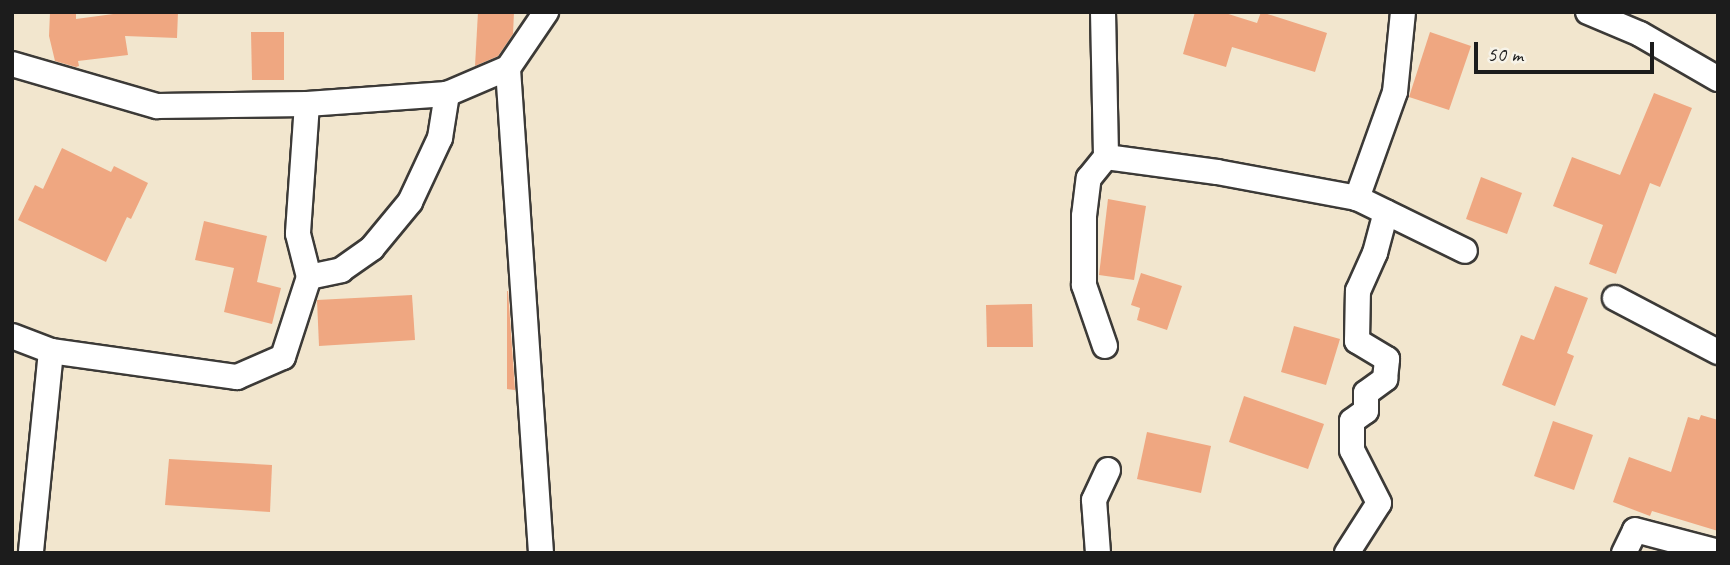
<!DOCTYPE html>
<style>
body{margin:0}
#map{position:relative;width:1730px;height:565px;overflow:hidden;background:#f2e6ce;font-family:Caveat,sans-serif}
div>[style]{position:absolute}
.building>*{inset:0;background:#efa781}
.roads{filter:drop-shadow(2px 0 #3c3a37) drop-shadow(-2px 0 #3c3a37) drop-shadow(0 2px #3c3a37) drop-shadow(0 -2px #3c3a37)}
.minor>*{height:24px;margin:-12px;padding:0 12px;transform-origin:12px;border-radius:12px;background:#fff}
span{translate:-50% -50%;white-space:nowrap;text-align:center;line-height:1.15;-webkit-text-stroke:5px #f7f3e8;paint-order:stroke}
.frame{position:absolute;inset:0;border:14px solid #1c1c1c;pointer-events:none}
.scale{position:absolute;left:1474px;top:42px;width:180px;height:32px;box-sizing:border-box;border:4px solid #1c1c1c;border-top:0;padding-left:9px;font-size:21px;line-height:24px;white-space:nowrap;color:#1c1c1c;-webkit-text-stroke:5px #f7f3e8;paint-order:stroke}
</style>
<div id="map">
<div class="building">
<i style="clip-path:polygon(50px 12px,76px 12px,76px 19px,128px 12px,178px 12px,177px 38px,125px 36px,128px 55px,78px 61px,79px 66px,76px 67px,55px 61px,49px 36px)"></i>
<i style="clip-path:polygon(478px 12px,514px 12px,513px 34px,498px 56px,475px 66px)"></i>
<i style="clip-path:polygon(1195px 12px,1222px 12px,1257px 23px,1261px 12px,1327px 33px,1315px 72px,1232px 47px,1226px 67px,1183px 54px)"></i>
<i style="clip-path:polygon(251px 32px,284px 32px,284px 80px,252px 80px)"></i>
<i style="clip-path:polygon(1430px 32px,1471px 46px,1449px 110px,1409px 97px)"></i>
<i style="clip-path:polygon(1654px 93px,1692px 108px,1660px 187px,1650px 183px,1616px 274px,1589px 264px,1603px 225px,1553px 206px,1572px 157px,1620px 175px)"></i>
<i style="clip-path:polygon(62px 148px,111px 172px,114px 166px,148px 183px,131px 219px,127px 217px,106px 262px,18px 220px,35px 185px,43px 189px)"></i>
<i style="clip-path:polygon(1481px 177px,1522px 193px,1507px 234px,1466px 219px)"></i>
<i style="clip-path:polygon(1108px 199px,1146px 206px,1134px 280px,1099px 275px)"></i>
<i style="clip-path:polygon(204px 221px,267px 236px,257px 282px,281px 288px,272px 324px,224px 312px,234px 268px,195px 260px)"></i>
<i style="clip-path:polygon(1141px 273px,1182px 286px,1167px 330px,1137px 320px,1140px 308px,1131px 305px)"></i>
<i style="clip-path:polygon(1555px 286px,1588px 298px,1567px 353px,1574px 356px,1555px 406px,1502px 385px,1521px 335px,1534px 340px)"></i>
<i style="clip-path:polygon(507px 291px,508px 291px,515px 390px,507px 389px)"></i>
<i style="clip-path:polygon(412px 295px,415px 340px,319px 346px,317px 300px)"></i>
<i style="clip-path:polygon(1032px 304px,1033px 347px,987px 347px,986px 305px)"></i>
<i style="clip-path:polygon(1294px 326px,1340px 339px,1326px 385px,1281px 372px)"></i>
<i style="clip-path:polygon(1244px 396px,1324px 424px,1308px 469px,1229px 442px)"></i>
<i style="clip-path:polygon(1701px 415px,1718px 420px,1718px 531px,1652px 511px,1650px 516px,1613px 502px,1629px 457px,1671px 472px,1688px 417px,1699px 420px)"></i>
<i style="clip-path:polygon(1553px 421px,1593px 435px,1574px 490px,1534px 476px)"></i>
<i style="clip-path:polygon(1147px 432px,1211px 446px,1201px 493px,1137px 479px)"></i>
<i style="clip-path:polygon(169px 459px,272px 465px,270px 512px,165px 505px)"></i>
</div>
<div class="roads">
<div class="minor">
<i style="left:1103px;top:12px;width:145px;rotate:88.8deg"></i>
<i style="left:1106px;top:157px;width:112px;rotate:7.7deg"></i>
<i style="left:1217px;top:172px;width:142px;rotate:10.5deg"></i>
<i style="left:1403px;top:12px;width:80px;rotate:95.7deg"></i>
<i style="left:1395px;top:92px;width:113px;rotate:109.7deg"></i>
<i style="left:1357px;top:198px;width:120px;rotate:26.1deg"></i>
<i style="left:1588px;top:12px;width:56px;rotate:22.9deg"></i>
<i style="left:1640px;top:34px;width:90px;rotate:30deg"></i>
<i style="left:12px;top:64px;width:151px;rotate:16.2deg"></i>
<i style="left:157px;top:106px;width:150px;rotate:-0.8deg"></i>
<i style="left:307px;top:104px;width:140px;rotate:-4.1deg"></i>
<i style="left:447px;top:94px;width:66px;rotate:-23.1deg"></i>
<i style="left:307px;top:104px;width:130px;rotate:94deg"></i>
<i style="left:298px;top:234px;width:44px;rotate:75.7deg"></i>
<i style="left:1615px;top:298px;width:116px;rotate:27.7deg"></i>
<i style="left:12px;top:336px;width:42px;rotate:21deg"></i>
<i style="left:51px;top:351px;width:203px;rotate:95.7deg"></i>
<i style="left:1105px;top:346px;width:65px;rotate:-109deg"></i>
<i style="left:1084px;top:285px;width:69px;rotate:-90deg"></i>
<i style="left:1084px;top:216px;width:38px;rotate:-83deg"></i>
<i style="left:1089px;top:178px;width:27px;rotate:-51deg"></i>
<i style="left:51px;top:351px;width:188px;rotate:8deg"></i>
<i style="left:237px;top:377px;width:50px;rotate:-23.5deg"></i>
<i style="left:283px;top:357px;width:84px;rotate:-72deg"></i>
<i style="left:309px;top:277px;width:33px;rotate:-12deg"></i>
<i style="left:341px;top:270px;width:38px;rotate:-35deg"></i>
<i style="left:372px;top:248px;width:60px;rotate:-50.4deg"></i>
<i style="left:410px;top:202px;width:71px;rotate:-64.9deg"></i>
<i style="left:440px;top:138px;width:45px;rotate:-81deg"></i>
<i style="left:541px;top:553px;width:486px;rotate:-93.9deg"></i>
<i style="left:508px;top:68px;width:68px;rotate:-55.8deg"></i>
<i style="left:1098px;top:553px;width:53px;rotate:-94.3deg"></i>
<i style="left:1094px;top:500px;width:33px;rotate:-65deg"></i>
<i style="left:1347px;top:553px;width:59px;rotate:-57.4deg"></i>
<i style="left:1379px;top:503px;width:59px;rotate:-117deg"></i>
<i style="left:1352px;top:450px;width:29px;rotate:-90deg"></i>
<i style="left:1352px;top:421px;width:17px;rotate:-36deg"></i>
<i style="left:1366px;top:411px;width:18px;rotate:-90deg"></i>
<i style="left:1366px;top:393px;width:24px;rotate:-36deg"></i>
<i style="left:1385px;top:379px;width:20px;rotate:-84deg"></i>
<i style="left:1387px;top:359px;width:35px;rotate:-149deg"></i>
<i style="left:1357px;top:341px;width:50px;rotate:-88.9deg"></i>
<i style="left:1358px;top:291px;width:42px;rotate:-65.9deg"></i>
<i style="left:1375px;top:253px;width:42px;rotate:-75deg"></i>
<i style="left:1624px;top:553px;width:25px;rotate:-64deg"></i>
<i style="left:1635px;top:530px;width:86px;rotate:14.8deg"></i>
</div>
</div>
<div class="frame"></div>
<div class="scale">50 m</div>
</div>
